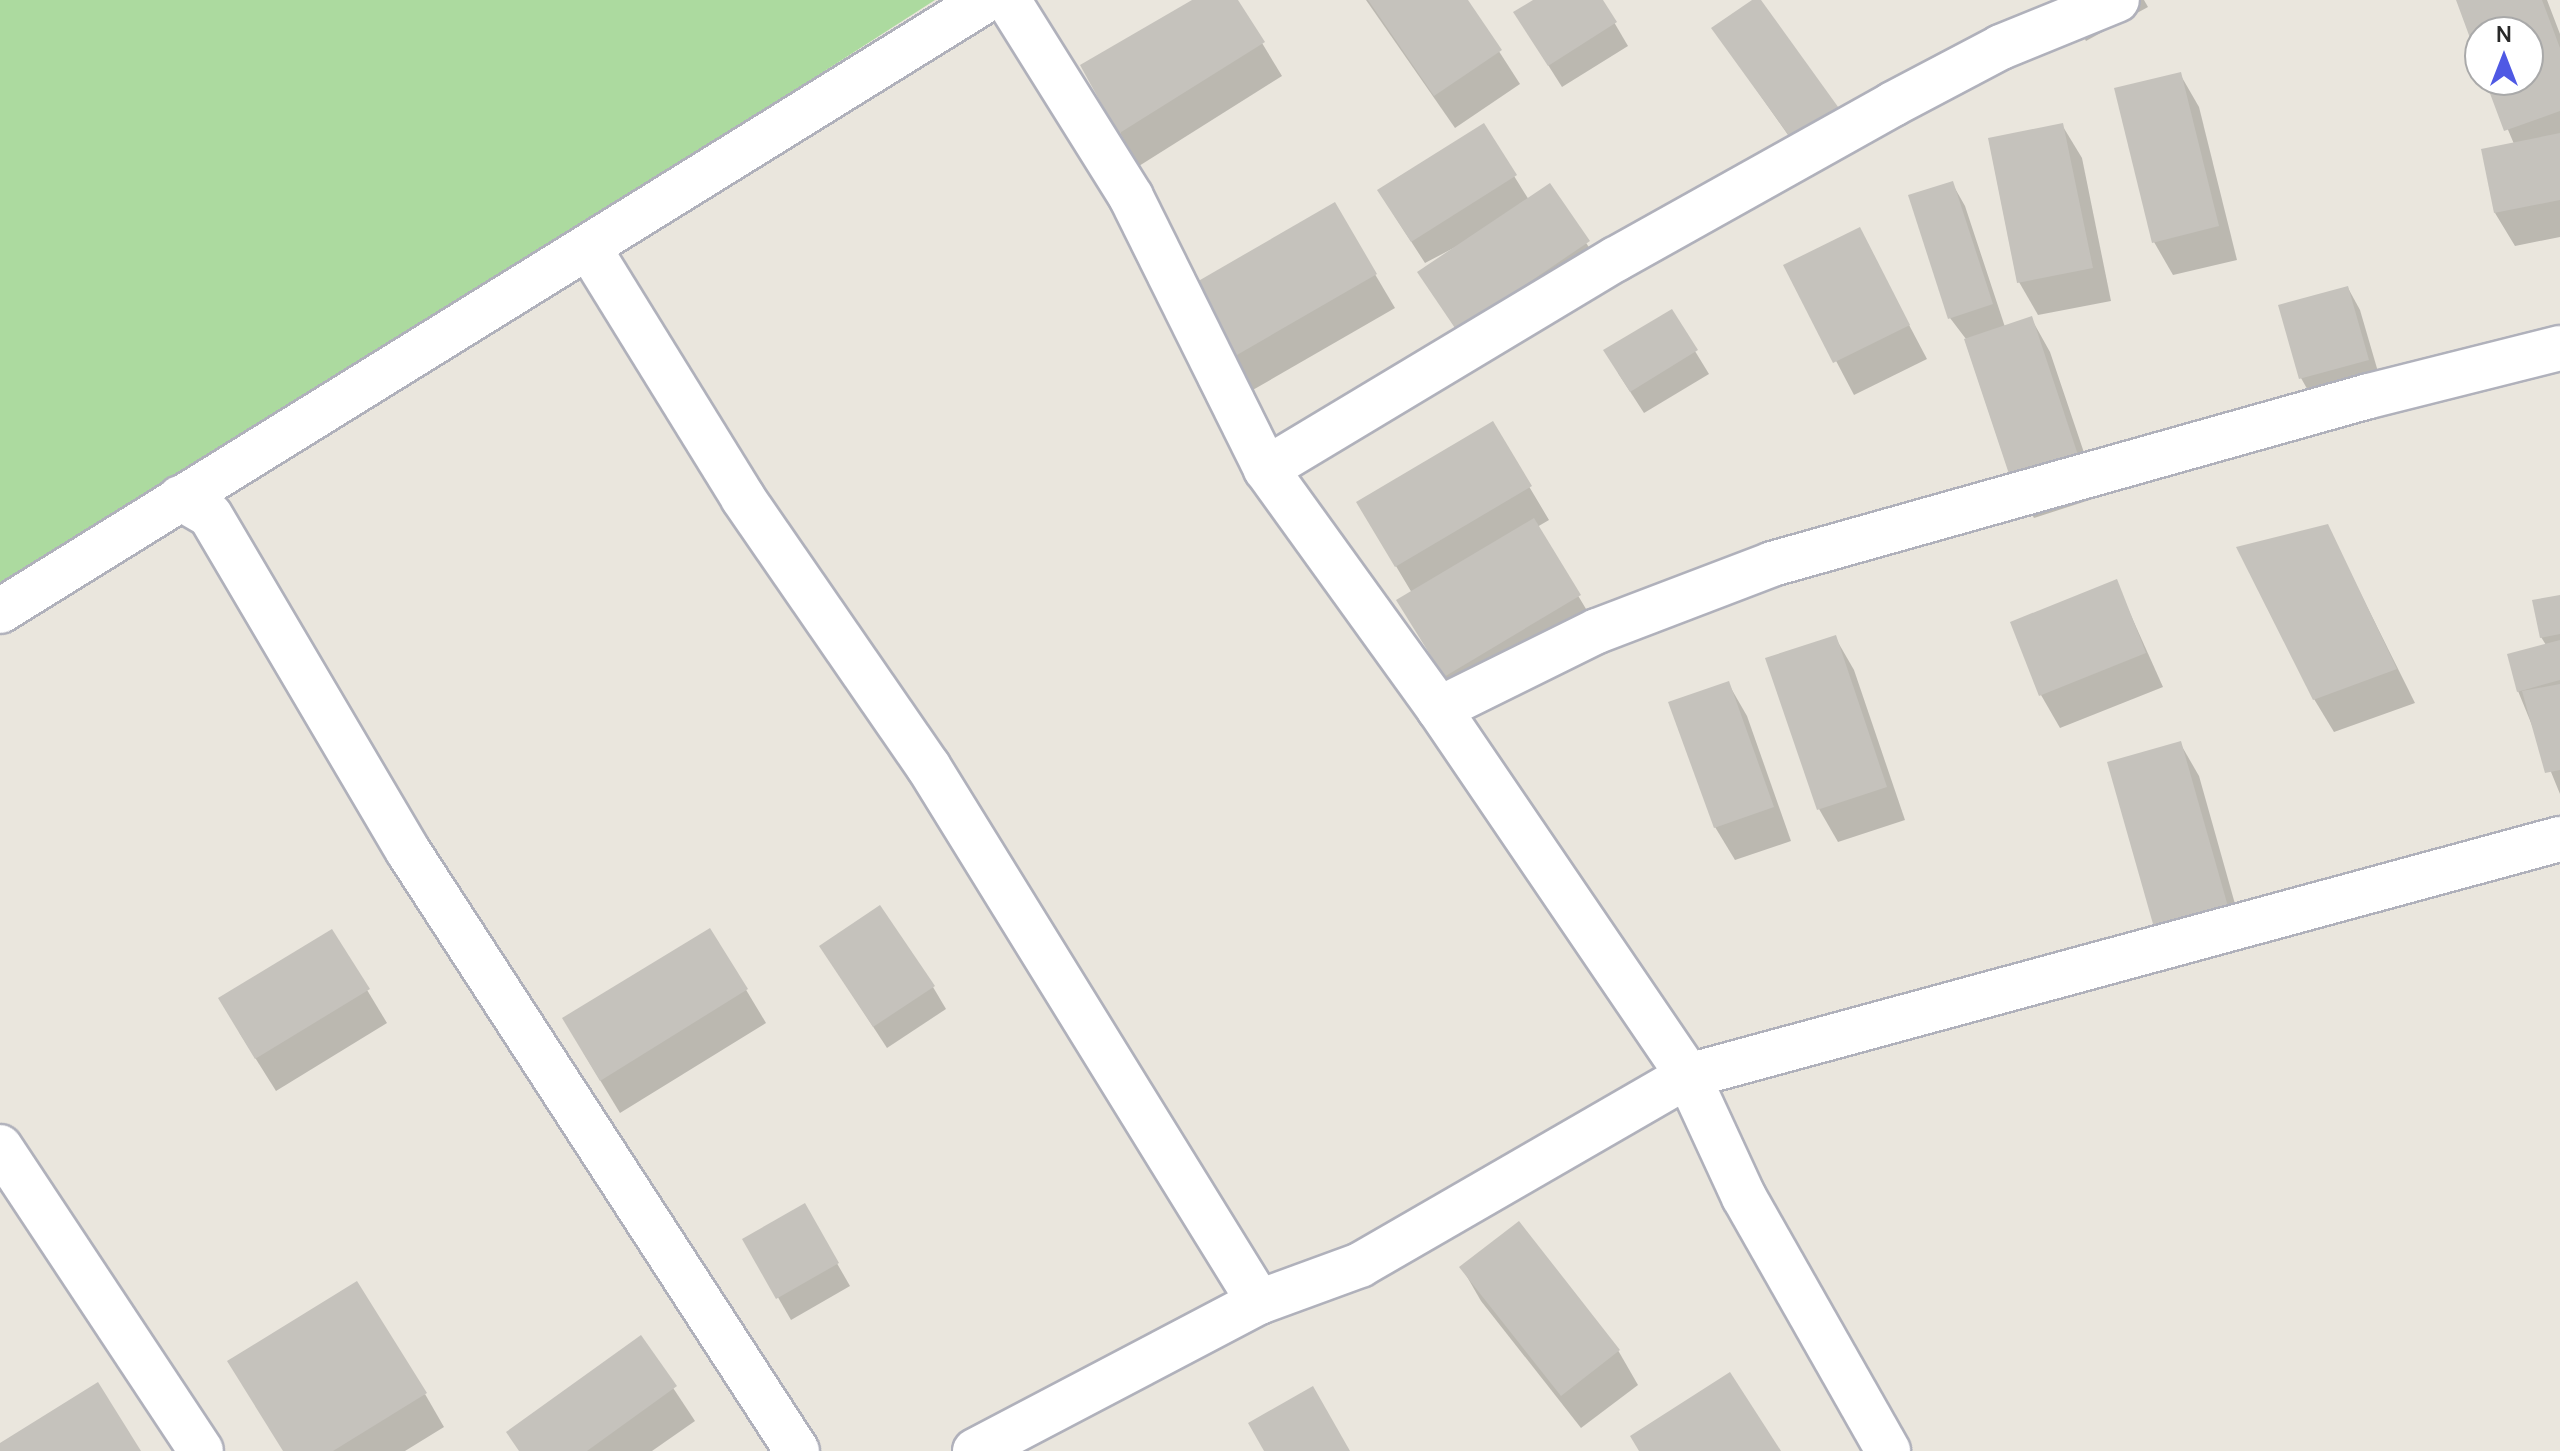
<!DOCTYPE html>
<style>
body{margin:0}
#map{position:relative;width:2560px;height:1451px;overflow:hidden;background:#eae6dd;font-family:Manrope,sans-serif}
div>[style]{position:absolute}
.green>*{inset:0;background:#acda9f}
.shadow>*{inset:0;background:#0003}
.building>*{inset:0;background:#c5c2bc}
.roads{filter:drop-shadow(2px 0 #b0b1bb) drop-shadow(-2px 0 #b0b1bb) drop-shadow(0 2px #b0b1bb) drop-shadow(0 -2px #b0b1bb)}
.minor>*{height:44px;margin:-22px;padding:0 22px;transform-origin:22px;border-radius:22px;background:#fff}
span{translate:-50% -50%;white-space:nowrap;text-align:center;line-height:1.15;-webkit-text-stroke:6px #fff;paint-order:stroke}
.north{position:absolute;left:2464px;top:16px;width:80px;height:80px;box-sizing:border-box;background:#fff;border:2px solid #a9a9a9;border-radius:50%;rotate:0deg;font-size:22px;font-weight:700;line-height:32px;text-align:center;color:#292929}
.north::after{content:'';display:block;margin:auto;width:28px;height:36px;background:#4f59e4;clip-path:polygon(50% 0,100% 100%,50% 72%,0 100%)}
</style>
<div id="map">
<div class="green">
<i style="clip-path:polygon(0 0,935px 0,0 601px)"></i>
</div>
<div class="shadow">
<i style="clip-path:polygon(1196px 0,1236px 0,1282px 76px,1139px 166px,1120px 133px)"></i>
<i style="clip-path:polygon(1366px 0,1466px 0,1520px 84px,1455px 128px)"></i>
<i style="clip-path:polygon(1537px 0,1601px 0,1628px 46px,1562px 87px,1529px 35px)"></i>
<i style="clip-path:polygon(1759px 0,1809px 165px,1714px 29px)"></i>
<i style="clip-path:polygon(2062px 0,2144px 0,2148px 7px,2086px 41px)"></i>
<i style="clip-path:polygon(2458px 0,2547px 0,2560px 34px,2560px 237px,2515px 246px,2495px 213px,2514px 144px,2487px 80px,2528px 80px,2528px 32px,2480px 32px,2480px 60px)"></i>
<i style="clip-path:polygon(2180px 74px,2199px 107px,2237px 260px,2173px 275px,2154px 242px)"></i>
<i style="clip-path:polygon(2062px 125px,2082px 158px,2111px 301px,2038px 315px,2019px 282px)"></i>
<i style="clip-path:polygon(1483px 126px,1529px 200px,1549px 186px,1607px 275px,1478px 363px,1420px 273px,1465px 242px,1425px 263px,1392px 212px)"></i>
<i style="clip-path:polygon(1952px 183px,1965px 206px,2005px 327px,2031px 318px,2050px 352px,2099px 497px,2034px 518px,2015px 485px,1966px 339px,1950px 318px)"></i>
<i style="clip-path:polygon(1334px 205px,1395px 308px,1251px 391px,1191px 288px)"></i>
<i style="clip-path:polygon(1859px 230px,1927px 359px,1854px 395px,1786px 266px)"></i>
<i style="clip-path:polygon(2348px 288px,2360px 310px,2381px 382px,2314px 401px,2301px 378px)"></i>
<i style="clip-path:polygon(1671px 312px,1709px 374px,1644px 413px,1618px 373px)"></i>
<i style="clip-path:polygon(1492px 424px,1549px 520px,1537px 527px,1598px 629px,1464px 709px,1418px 634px,1412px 593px,1378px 536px)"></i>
<i style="clip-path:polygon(2327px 526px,2415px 703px,2334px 732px,2314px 699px)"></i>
<i style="clip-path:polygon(2116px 582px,2163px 687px,2060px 728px,2041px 695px)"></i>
<i style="clip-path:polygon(2560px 597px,2560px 794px,2518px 691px,2546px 645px,2541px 637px)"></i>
<i style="clip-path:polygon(1835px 637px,1854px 670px,1905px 820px,1838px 842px,1819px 809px)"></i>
<i style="clip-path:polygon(1728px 683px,1747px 716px,1791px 841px,1735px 860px,1715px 827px)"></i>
<i style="clip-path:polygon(2180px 743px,2199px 776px,2246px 943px,2110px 763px)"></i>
<i style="clip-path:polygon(710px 930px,766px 1023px,620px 1113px,583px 1052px)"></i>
<i style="clip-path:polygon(332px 932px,387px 1023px,276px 1091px,239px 1032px)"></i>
<i style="clip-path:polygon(821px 947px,933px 987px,946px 1009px,887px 1048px)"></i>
<i style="clip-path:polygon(804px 1206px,850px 1286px,791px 1320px,745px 1240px)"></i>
<i style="clip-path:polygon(1519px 1224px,1619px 1352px,1638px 1385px,1581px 1428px,1481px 1301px,1462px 1268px)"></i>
<i style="clip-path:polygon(640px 1338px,695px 1421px,652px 1451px,519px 1451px)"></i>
<i style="clip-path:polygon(425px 1394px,444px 1427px,405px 1451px,284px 1451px)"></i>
</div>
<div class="building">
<i style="clip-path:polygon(1192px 0,1238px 0,1265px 42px,1118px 134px,1080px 65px)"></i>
<i style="clip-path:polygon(1368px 0,1468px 0,1502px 50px,1434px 96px)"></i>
<i style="clip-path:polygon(1533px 0,1603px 0,1617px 22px,1548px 66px,1513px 12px)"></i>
<i style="clip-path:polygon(1752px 0,1761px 0,1841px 111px,1795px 144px,1711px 28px)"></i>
<i style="clip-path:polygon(2456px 0,2542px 0,2560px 48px,2560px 111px,2504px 131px,2485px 80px,2528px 80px,2528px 32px,2480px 32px,2480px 65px)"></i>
<i style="clip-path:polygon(2181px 72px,2219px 226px,2152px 243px,2114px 88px)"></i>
<i style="clip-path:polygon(1484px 123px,1517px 175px,1411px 242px,1377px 190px)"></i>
<i style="clip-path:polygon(2063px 123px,2093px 268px,2017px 283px,1988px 138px)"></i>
<i style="clip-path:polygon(2560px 133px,2560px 200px,2494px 213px,2481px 149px)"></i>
<i style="clip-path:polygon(1953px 181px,1993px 304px,1948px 319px,1908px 195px)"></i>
<i style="clip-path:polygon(1550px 183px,1590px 241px,1457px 331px,1417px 272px)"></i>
<i style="clip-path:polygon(1335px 202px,1377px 274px,1230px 359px,1188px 287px)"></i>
<i style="clip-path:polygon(1860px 227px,1910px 325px,1833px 363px,1783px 265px)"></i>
<i style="clip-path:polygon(2348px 286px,2369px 360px,2299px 379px,2278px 305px)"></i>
<i style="clip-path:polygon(1672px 309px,1698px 350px,1630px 392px,1603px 350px)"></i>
<i style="clip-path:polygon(2032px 316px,2081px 464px,2013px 486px,1964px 339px)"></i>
<i style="clip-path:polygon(1493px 421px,1532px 486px,1395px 567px,1356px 502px)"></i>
<i style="clip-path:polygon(1534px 518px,1581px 595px,1444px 677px,1396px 600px)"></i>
<i style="clip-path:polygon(2328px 524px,2397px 669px,2313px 700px,2236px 547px)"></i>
<i style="clip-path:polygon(2117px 579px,2146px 653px,2039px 696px,2010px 622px)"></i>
<i style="clip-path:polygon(2560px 595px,2560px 634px,2540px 638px,2532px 600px)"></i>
<i style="clip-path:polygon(1836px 635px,1887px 787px,1817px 810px,1765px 658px)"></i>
<i style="clip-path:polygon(2560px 640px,2560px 680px,2517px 692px,2507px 654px)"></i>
<i style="clip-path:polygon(1729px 681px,1774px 807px,1714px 828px,1668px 702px)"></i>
<i style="clip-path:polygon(2560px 684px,2560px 770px,2545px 773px,2522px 691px)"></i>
<i style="clip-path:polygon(2181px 741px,2229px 910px,2155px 931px,2107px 762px)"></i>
<i style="clip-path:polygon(880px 905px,935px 986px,873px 1027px,819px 946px)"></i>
<i style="clip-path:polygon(710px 928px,748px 989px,600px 1081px,562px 1018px)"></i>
<i style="clip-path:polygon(332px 929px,370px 989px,255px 1059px,218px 998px)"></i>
<i style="clip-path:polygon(805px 1203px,839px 1263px,776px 1299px,742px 1239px)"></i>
<i style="clip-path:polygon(1519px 1221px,1620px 1350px,1561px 1396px,1459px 1267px)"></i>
<i style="clip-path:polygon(357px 1281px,427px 1393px,333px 1451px,283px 1451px,227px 1361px)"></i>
<i style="clip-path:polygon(641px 1335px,677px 1386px,587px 1451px,519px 1451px,506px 1432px)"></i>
<i style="clip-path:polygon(1730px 1372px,1781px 1451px,1639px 1451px,1630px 1436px)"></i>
<i style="clip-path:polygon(98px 1382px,141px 1451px,0 1451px,0 1443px)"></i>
<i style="clip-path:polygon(1313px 1386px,1350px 1451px,1264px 1451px,1248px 1423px)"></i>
</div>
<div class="roads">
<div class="minor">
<i style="left:1008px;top:0;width:232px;rotate:58deg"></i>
<i style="left:1131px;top:197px;width:304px;rotate:63.6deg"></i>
<i style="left:1266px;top:469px;width:296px;rotate:54.2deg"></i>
<i style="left:1439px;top:709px;width:443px;rotate:55.8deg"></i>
<i style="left:1688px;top:1076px;width:133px;rotate:65.2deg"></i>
<i style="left:1744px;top:1197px;width:292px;rotate:60.4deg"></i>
<i style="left:590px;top:250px;width:291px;rotate:58.3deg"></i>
<i style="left:743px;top:498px;width:326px;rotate:55.4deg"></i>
<i style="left:928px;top:766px;width:630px;rotate:58.3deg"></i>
<i style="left:1266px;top:469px;width:408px;rotate:-31deg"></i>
<i style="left:1616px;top:259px;width:317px;rotate:-29.2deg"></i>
<i style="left:1893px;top:104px;width:122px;rotate:-27.8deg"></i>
<i style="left:2001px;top:47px;width:125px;rotate:-22.1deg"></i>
<i style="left:180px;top:498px;width:34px;rotate:30deg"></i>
<i style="left:210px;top:515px;width:390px;rotate:59.5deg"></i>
<i style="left:408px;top:851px;width:715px;rotate:57.04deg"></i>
<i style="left:0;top:611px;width:1160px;rotate:-31.79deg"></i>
<i style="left:1439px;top:709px;width:176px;rotate:-26.3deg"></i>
<i style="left:1597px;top:631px;width:187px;rotate:-20.9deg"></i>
<i style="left:1772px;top:564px;width:620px;rotate:-15.72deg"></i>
<i style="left:2369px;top:396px;width:197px;rotate:-14.1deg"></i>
<i style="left:0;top:1147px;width:364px;rotate:56.5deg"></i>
<i style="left:975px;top:1451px;width:321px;rotate:-27.7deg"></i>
<i style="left:1259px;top:1302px;width:108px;rotate:-20.1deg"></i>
<i style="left:1360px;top:1265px;width:379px;rotate:-30deg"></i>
<i style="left:1688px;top:1076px;width:904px;rotate:-15.21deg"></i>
</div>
</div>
<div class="north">N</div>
</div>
